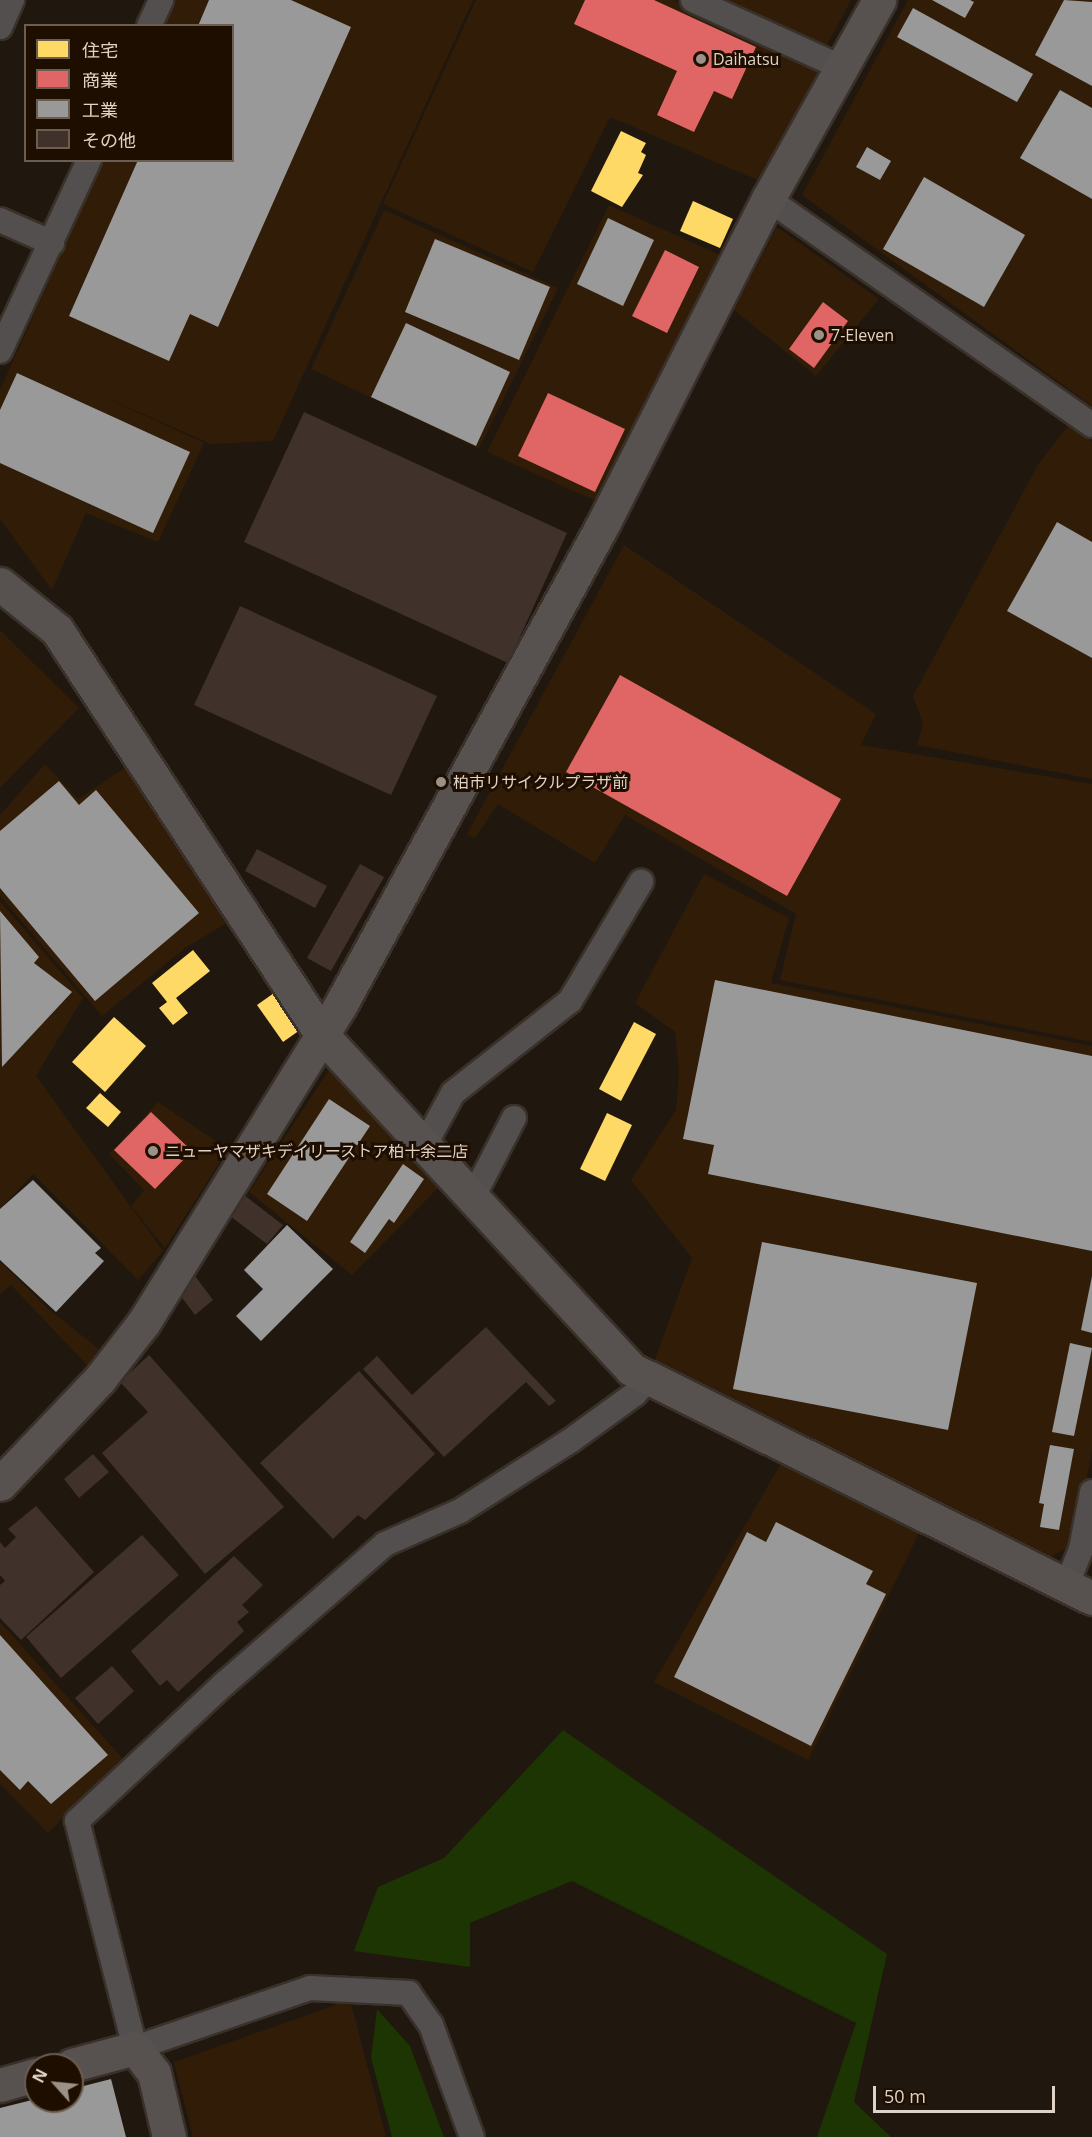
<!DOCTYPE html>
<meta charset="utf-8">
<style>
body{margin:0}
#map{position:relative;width:1092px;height:2137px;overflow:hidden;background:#20170e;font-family:"Open Sans","Noto Sans JP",sans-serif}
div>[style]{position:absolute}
.built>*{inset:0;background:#311d07}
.green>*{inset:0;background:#1d3403}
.homes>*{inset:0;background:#ffd966}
.shops>*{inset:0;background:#e06666}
.industry>*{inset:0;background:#999}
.building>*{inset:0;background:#40322a}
.roads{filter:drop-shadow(2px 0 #39312a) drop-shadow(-2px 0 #39312a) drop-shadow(0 2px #39312a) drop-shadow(0 -2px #39312a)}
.street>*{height:24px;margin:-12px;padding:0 12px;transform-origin:12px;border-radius:12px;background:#544f4f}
.secondary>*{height:33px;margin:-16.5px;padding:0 16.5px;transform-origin:16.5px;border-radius:16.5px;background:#57514f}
.dots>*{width:16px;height:16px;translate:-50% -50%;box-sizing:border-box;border:3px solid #1e0e00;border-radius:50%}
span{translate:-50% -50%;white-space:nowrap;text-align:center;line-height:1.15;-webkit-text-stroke:6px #1e0e00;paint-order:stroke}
.poi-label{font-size:16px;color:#dfd3c8}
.left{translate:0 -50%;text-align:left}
.legend{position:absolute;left:24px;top:24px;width:210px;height:138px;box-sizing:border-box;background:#1e0e00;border:2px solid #6b5d50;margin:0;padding:8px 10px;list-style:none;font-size:18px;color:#dfd3c8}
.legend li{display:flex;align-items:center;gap:12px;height:30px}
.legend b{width:30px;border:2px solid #6b5d50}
.north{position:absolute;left:24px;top:2053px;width:60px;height:60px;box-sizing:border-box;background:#1e0e00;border:2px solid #6b5d50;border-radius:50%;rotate:297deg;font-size:16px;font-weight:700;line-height:24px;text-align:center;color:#dfd3c8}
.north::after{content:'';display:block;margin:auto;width:21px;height:27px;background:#9c9187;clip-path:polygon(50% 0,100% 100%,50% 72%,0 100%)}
.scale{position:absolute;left:873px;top:2086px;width:182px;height:27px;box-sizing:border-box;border:3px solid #dfd3c8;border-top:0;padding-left:8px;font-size:18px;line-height:21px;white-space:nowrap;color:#dfd3c8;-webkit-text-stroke:4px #1e0e00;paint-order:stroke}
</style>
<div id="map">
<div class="built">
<i style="clip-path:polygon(176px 0,473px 0,273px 441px,211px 444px,91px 391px,204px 443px,158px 542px,86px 513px,52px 590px,0 519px,0 390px,103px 161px,232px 160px,232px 26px,164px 25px)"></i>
<i style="clip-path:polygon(476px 0,673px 0,825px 68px,760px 181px,610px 117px,533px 272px,383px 204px)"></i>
<i style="clip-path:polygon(715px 0,851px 0,825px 49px)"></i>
<i style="clip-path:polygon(908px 0,1092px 0,1092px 406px,802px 195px)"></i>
<i style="clip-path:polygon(609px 205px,727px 258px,605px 505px,487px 452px)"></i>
<i style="clip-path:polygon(384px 210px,558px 288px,479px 449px,311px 369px)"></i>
<i style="clip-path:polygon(777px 227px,879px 299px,816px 376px,734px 310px)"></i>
<i style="clip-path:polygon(1069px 425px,1092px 442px,1092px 779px,917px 745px,923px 724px,913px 696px,1039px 463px)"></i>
<i style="clip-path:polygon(624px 545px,876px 714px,861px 745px,1092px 784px,1092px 1042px,780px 980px,796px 914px,625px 815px,595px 863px,498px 804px,475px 838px,467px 834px)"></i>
<i style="clip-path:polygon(0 630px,79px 708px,0 788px)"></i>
<i style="clip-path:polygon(45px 764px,78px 799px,129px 765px,235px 918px,185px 948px,102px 1016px,0 896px,0 815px)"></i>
<i style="clip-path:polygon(704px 874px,789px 918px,771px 983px,1092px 1046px,1092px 1451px,1074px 1544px,1048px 1558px,654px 1362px,692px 1258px,631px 1180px,676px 1110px,679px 1072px,675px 1032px,635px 1003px)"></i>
<i style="clip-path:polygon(0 901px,83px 998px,36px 1076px,163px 1251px,138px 1280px,33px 1174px,0 1209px)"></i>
<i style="clip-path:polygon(333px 1064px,446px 1180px,352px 1275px,249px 1192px)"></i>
<i style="clip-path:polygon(158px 1102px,228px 1149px,165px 1248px,131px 1206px,144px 1190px,109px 1154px)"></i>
<i style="clip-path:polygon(0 1261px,46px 1307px,99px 1349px,87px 1365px,11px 1285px,0 1294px)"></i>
<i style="clip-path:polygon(783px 1460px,923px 1525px,808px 1760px,654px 1682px)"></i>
<i style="clip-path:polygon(0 1622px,122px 1758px,48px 1833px,0 1784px)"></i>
<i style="clip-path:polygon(350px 2000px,386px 2137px,193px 2137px,174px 2062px)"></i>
</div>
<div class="green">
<i style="clip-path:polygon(563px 1730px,887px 1954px,854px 2102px,891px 2137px,817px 2137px,856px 2023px,572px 1881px,470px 1923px,470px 1967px,354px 1951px,378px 1887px,444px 1858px)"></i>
<i style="clip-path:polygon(377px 2009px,410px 2046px,444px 2137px,392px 2137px,371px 2058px)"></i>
</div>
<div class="homes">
<i style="clip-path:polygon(621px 131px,646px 143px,641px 152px,646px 155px,638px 173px,643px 175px,622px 207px,591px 191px)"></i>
<i style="clip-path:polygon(693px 201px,733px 219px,720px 248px,680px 231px)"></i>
<i style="clip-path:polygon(193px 950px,210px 971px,176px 998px,188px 1013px,173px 1025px,159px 1008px,167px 1002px,152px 983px)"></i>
<i style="clip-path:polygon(274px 993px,300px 1030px,283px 1042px,257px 1005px)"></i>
<i style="clip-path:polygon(114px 1017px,146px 1046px,105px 1092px,72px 1062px)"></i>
<i style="clip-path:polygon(634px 1022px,656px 1034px,621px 1101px,599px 1089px)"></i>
<i style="clip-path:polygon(100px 1093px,121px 1112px,108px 1127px,86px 1108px)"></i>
<i style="clip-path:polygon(607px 1113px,632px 1125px,605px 1181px,580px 1169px)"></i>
</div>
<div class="shops">
<i style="clip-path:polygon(585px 0,654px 0,756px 47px,732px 99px,714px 91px,694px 132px,657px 115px,677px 71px,574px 24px)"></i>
<i style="clip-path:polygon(665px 250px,699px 267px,667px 333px,632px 316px)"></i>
<i style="clip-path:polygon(823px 302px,848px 321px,814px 368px,789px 349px)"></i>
<i style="clip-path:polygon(548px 393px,625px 429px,595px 492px,518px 456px)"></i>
<i style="clip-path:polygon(620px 675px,841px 799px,787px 896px,566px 772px)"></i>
<i style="clip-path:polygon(151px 1112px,192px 1151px,155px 1189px,114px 1150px)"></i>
</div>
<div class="industry">
<i style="clip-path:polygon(209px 0,291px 0,351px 27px,218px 327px,190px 314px,169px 361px,69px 316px,138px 160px,232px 160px,232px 26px,198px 26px)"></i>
<i style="clip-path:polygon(932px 0,970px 0,974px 2px,965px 18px)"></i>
<i style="clip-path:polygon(1064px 0,1092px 2px,1092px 86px,1035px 55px)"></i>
<i style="clip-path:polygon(913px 8px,1033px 74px,1017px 102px,897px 37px)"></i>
<i style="clip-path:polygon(1060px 90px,1092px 108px,1092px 199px,1020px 158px)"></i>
<i style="clip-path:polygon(867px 147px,891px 161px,880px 180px,856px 167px)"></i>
<i style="clip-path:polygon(924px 177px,1025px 235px,984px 307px,883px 249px)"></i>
<i style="clip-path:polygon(608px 218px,654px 240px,623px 306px,577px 284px)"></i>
<i style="clip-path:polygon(435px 239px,550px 287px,519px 360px,405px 312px)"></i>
<i style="clip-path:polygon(406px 323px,510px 372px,476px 446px,371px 397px)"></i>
<i style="clip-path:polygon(17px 373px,190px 452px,153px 533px,0 463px,0 410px)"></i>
<i style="clip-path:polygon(1057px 522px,1092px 542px,1092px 658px,1007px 611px)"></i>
<i style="clip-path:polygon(59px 781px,79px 805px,96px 790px,199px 913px,95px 1001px,0 888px,0 831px)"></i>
<i style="clip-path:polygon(0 911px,39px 957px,34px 963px,72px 992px,2px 1067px)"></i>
<i style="clip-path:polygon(715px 980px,1092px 1056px,1092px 1251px,708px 1174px,714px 1145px,683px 1139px)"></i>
<i style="clip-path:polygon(329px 1099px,370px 1126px,307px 1221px,267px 1194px)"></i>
<i style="clip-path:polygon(403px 1164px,424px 1179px,394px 1223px,389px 1219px,365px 1253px,350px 1242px)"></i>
<i style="clip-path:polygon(33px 1180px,101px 1248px,95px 1253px,104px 1261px,56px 1312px,0 1260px,0 1209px)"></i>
<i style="clip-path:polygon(287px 1225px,333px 1269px,261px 1341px,236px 1316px,263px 1289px,244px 1270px)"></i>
<i style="clip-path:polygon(762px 1242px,977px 1283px,948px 1430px,733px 1389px)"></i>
<i style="clip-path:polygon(1092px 1276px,1092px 1333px,1081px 1330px)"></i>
<i style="clip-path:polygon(1070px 1343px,1092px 1348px,1074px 1436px,1052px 1432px)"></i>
<i style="clip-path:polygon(1050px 1445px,1074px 1449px,1059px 1530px,1040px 1527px,1044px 1504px,1039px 1503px)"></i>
<i style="clip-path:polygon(776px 1522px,873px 1571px,866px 1584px,886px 1594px,811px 1746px,674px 1677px,747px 1532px,766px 1542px)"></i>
<i style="clip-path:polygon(0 1635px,108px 1755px,51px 1804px,28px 1781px,20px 1790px,0 1770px)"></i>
<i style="clip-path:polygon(111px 2079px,126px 2137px,0 2137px,0 2108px,36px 2099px,72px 2101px,72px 2089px)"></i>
</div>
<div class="building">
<i style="clip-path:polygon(304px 412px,567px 533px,508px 663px,244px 542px)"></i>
<i style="clip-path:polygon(240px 606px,437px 696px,391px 795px,194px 705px)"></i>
<i style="clip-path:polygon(257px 849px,327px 886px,315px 908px,245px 871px)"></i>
<i style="clip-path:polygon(360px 864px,384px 877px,331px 971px,307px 958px)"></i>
<i style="clip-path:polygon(244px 1195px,283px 1225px,267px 1244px,230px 1216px)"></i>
<i style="clip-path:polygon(195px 1276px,213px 1300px,195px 1315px,180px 1295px)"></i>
<i style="clip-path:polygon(486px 1327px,556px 1401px,549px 1406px,526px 1382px,444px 1457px,363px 1369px,377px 1356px,412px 1395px)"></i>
<i style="clip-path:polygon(149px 1355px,284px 1507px,205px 1574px,102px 1453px,148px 1412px,120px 1382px)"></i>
<i style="clip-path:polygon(359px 1371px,435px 1454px,365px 1520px,358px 1515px,333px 1539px,260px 1463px)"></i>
<i style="clip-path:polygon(93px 1454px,109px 1472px,79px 1498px,64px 1479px)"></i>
<i style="clip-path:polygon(36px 1506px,94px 1572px,21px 1640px,0 1618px,0 1585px,5px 1581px,0 1575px,0 1542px,5px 1548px,16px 1537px,8px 1529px)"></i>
<i style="clip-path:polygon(142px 1535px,179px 1575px,61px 1678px,26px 1637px)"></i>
<i style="clip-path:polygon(234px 1556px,263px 1585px,242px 1605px,249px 1612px,237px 1622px,244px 1631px,178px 1692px,167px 1680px,160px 1686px,131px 1651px)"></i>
<i style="clip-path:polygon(112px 1666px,134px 1691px,98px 1724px,75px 1698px)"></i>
</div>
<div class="roads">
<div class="street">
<i style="left:693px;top:0;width:165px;rotate:24.4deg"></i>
<i style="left:149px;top:26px;width:29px;rotate:-65deg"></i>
<i style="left:0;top:27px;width:30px;rotate:-66deg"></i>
<i style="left:768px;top:199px;width:395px;rotate:34.9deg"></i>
<i style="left:0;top:220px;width:57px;rotate:23.9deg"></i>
<i style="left:0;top:351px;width:211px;rotate:-65deg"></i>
<i style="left:424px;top:1146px;width:60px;rotate:-61.3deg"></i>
<i style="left:453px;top:1093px;width:149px;rotate:-38.2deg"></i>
<i style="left:570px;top:1001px;width:139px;rotate:-59.2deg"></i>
<i style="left:473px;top:1197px;width:89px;rotate:-62.6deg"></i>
<i style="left:1067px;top:1584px;width:38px;rotate:-68deg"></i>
<i style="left:1081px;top:1549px;width:58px;rotate:-79.1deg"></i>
<i style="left:472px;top:2137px;width:119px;rotate:-110.1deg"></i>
<i style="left:431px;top:2025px;width:39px;rotate:-125deg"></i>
<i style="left:409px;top:1993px;width:99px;rotate:-177.1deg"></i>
<i style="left:310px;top:1988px;width:185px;rotate:161.1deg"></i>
<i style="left:135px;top:2048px;width:234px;rotate:-104.3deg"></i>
<i style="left:77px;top:1821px;width:201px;rotate:-43deg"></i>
<i style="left:224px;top:1684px;width:213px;rotate:-41deg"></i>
<i style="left:385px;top:1544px;width:82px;rotate:-23.7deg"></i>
<i style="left:460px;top:1511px;width:130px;rotate:-32.5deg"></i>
<i style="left:570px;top:1441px;width:80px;rotate:-35.9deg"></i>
<i style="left:635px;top:1394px;width:20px;rotate:-49deg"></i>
</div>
<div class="secondary">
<i style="left:0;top:584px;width:73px;rotate:38.9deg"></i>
<i style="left:57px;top:630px;width:484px;rotate:56.8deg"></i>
<i style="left:322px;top:1035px;width:455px;rotate:47.2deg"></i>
<i style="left:631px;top:1369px;width:515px;rotate:26.42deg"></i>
<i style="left:0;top:1484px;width:144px;rotate:-46.4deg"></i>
<i style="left:99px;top:1380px;width:73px;rotate:-52.2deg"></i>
<i style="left:144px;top:1322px;width:374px;rotate:-58.2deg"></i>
<i style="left:341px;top:1004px;width:547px;rotate:-61.37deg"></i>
<i style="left:603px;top:524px;width:364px;rotate:-63.1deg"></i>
<i style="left:768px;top:199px;width:228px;rotate:-60.8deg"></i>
<i style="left:72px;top:2065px;width:65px;rotate:-15.1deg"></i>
<i style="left:135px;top:2048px;width:31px;rotate:53deg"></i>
<i style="left:154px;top:2073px;width:66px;rotate:76.8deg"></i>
<i style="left:0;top:2085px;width:37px;rotate:-16deg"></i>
</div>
</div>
<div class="dots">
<i style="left:701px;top:59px;background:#9c9187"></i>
<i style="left:819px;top:335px;background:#9c9187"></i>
<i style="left:441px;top:782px;background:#9c9187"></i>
<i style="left:153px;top:1151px;background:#9c9187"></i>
</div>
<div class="poi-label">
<span class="left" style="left:713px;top:59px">Daihatsu</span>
<span class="left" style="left:831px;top:335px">7-Eleven</span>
<span class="left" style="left:453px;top:782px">柏市リサイクルプラザ前</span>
<span class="left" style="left:165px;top:1151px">ニューヤマザキデイリーストア柏十余二店</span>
</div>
<ul class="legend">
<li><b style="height:16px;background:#ffd966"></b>住宅</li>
<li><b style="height:16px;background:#e06666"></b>商業</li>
<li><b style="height:16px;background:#999"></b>工業</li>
<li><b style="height:16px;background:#40322a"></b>その他</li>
</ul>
<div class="north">N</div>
<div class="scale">50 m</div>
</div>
